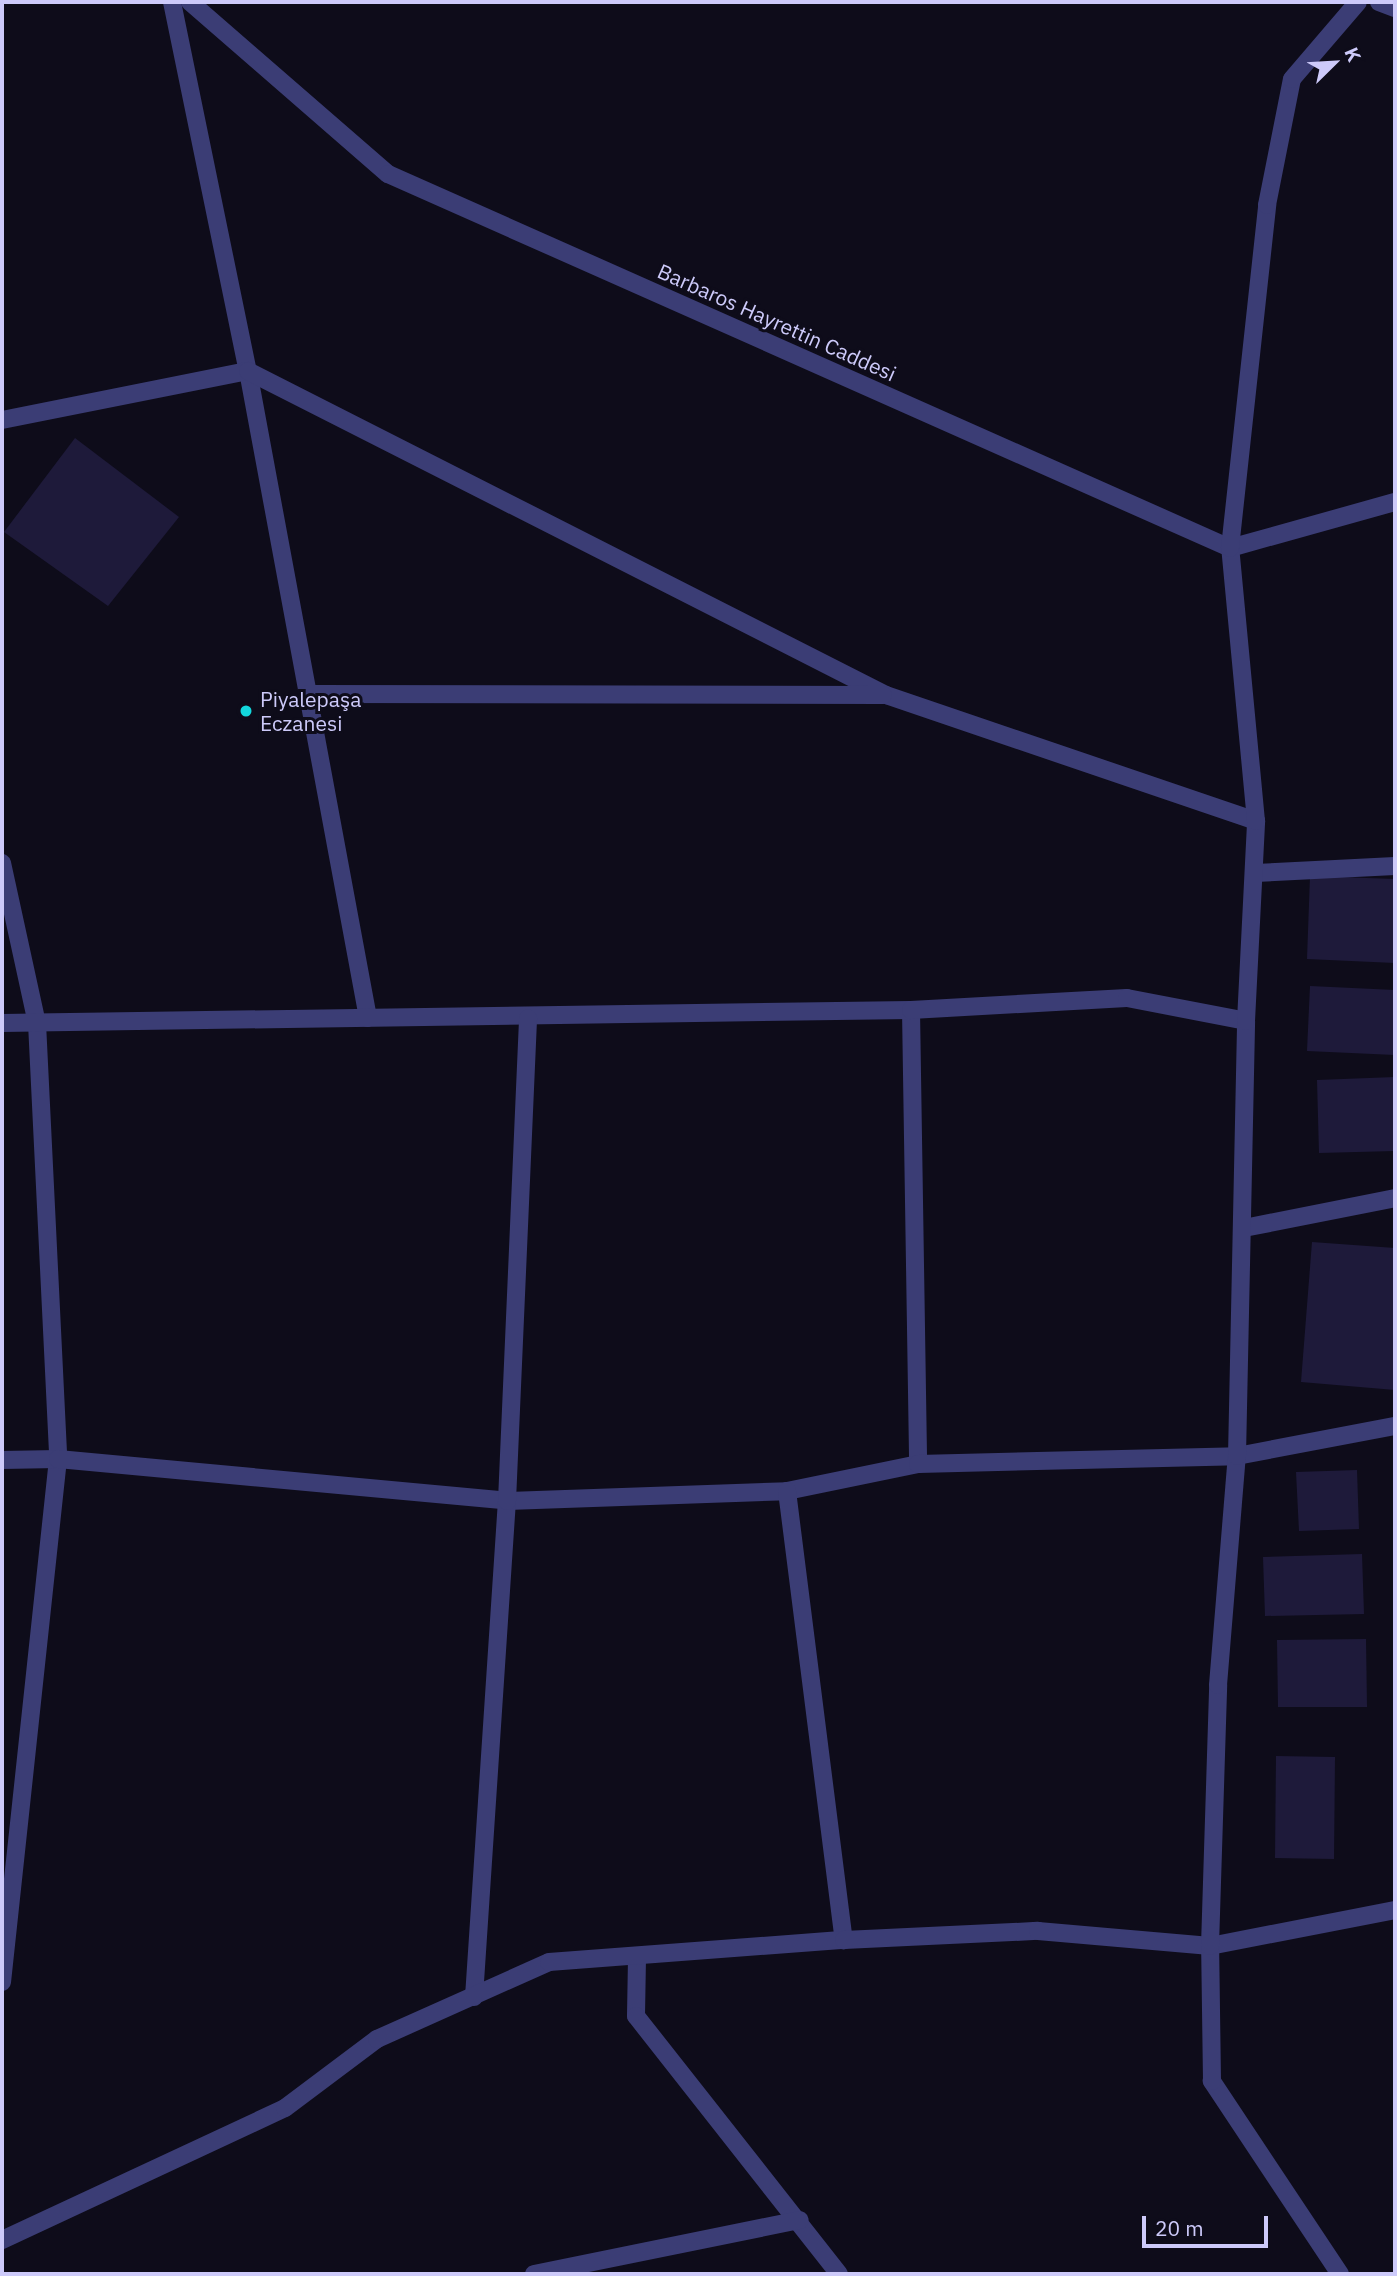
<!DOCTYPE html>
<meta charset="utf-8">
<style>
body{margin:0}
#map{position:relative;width:1397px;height:2276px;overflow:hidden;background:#0e0c1a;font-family:"IBM Plex Sans",sans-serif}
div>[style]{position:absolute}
.building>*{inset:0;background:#1e1a3a}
.minor>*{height:18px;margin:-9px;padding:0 9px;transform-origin:9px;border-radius:9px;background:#3b3d75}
.dots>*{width:19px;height:19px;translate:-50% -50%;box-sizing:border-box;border:4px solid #0e0c1a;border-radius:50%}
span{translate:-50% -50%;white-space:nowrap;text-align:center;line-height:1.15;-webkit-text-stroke:6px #0e0c1a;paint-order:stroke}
.street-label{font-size:21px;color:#cdcafa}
.poi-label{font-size:21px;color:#cdcafa}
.left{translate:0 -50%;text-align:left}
.frame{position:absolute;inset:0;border:4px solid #cdcafa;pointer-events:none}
.north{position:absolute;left:1299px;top:28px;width:70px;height:70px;-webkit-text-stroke:5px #0e0c1a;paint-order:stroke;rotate:66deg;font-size:19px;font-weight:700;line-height:28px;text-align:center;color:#cdcafa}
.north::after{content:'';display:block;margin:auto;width:24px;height:32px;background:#cdcafa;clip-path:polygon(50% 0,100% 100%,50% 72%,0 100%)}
.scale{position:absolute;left:1142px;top:2216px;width:126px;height:32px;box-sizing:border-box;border:4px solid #cdcafa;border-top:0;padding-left:9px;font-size:21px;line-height:24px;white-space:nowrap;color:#cdcafa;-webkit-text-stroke:5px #0e0c1a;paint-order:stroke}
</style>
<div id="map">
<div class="building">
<i style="clip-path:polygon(75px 438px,179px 517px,108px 606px,4px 532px)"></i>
<i style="clip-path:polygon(1310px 876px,1395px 879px,1395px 963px,1307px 959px)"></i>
<i style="clip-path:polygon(1310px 986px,1395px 990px,1395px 1055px,1307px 1051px)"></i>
<i style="clip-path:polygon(1395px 1077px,1395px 1151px,1319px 1153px,1317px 1080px)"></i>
<i style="clip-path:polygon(1312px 1242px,1395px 1248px,1395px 1390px,1301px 1382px)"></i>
<i style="clip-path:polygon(1357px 1470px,1359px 1529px,1299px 1531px,1296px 1472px)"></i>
<i style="clip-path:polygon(1362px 1554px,1364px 1614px,1265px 1616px,1263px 1557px)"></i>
<i style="clip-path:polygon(1366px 1639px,1367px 1707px,1278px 1707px,1277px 1640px)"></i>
<i style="clip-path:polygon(1276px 1756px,1335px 1757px,1334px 1859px,1275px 1858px)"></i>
</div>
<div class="minor">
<i style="left:172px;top:2px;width:377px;rotate:78.4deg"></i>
<i style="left:248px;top:371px;width:658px;rotate:79.49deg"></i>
<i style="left:190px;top:2px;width:262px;rotate:41deg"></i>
<i style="left:388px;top:174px;width:921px;rotate:23.95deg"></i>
<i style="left:1230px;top:548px;width:171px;rotate:-15.6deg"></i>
<i style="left:1379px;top:2px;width:17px;rotate:21deg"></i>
<i style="left:2px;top:420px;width:251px;rotate:-11.3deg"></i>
<i style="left:248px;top:371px;width:716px;rotate:26.92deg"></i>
<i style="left:886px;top:695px;width:391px;rotate:18.8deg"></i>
<i style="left:308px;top:694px;width:575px;rotate:0.1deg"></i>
<i style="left:2px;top:863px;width:164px;rotate:77.7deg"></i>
<i style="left:37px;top:1023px;width:437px;rotate:87.2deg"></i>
<i style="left:58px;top:1459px;width:526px;rotate:96.11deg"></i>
<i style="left:1255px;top:873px;width:140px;rotate:-2.9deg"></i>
<i style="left:911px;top:1010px;width:454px;rotate:89.1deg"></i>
<i style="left:2px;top:1023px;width:909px;rotate:-0.82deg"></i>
<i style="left:911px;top:1010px;width:216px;rotate:-3.2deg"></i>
<i style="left:1127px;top:998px;width:121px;rotate:10.9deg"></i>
<i style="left:1244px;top:1228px;width:154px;rotate:-11.2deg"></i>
<i style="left:2px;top:1460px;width:56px;rotate:-1deg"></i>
<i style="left:58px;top:1459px;width:451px;rotate:5.3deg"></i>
<i style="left:507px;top:1501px;width:280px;rotate:-2deg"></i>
<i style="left:787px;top:1491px;width:134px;rotate:-11.6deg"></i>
<i style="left:918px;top:1464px;width:319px;rotate:-1.4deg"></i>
<i style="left:1237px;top:1456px;width:161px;rotate:-10.8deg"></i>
<i style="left:787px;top:1491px;width:453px;rotate:82.8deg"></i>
<i style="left:637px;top:1958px;width:58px;rotate:91deg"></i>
<i style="left:636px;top:2016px;width:328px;rotate:51.8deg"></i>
<i style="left:474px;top:1997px;width:497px;rotate:-86.2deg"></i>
<i style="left:507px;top:1501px;width:483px;rotate:-87.5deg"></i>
<i style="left:2px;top:2240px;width:312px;rotate:-25deg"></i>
<i style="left:285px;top:2108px;width:115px;rotate:-36.9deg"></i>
<i style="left:377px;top:2039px;width:188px;rotate:-24.1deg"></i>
<i style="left:549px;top:1962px;width:296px;rotate:-4.3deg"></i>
<i style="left:844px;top:1940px;width:194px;rotate:-2.7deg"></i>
<i style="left:1038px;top:1931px;width:173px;rotate:5deg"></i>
<i style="left:1210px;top:1946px;width:188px;rotate:-11deg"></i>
<i style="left:534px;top:2274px;width:271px;rotate:-11.5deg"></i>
<i style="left:1340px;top:2274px;width:232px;rotate:-123.6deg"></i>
<i style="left:1212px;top:2081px;width:135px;rotate:-90.8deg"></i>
<i style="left:1210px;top:1946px;width:261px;rotate:-88.2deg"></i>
<i style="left:1218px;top:1685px;width:230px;rotate:-85.3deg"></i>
<i style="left:1237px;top:1456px;width:435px;rotate:-88.8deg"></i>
<i style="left:1246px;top:1021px;width:200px;rotate:-87.1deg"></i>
<i style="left:1256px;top:821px;width:274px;rotate:-95.4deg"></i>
<i style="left:1230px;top:548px;width:345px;rotate:-83.8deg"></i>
<i style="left:1267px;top:205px;width:128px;rotate:-78.8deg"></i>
<i style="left:1292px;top:79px;width:101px;rotate:-49.4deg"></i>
</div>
<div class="dots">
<i style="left:246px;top:711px;background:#13d7dd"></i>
</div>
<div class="street-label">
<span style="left:777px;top:322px;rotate:24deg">Barbaros Hayrettin Caddesi</span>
</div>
<div class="poi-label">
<span class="left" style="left:260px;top:711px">Piyalepaşa<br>Eczanesi</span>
</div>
<div class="frame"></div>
<div class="north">K</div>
<div class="scale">20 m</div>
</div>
